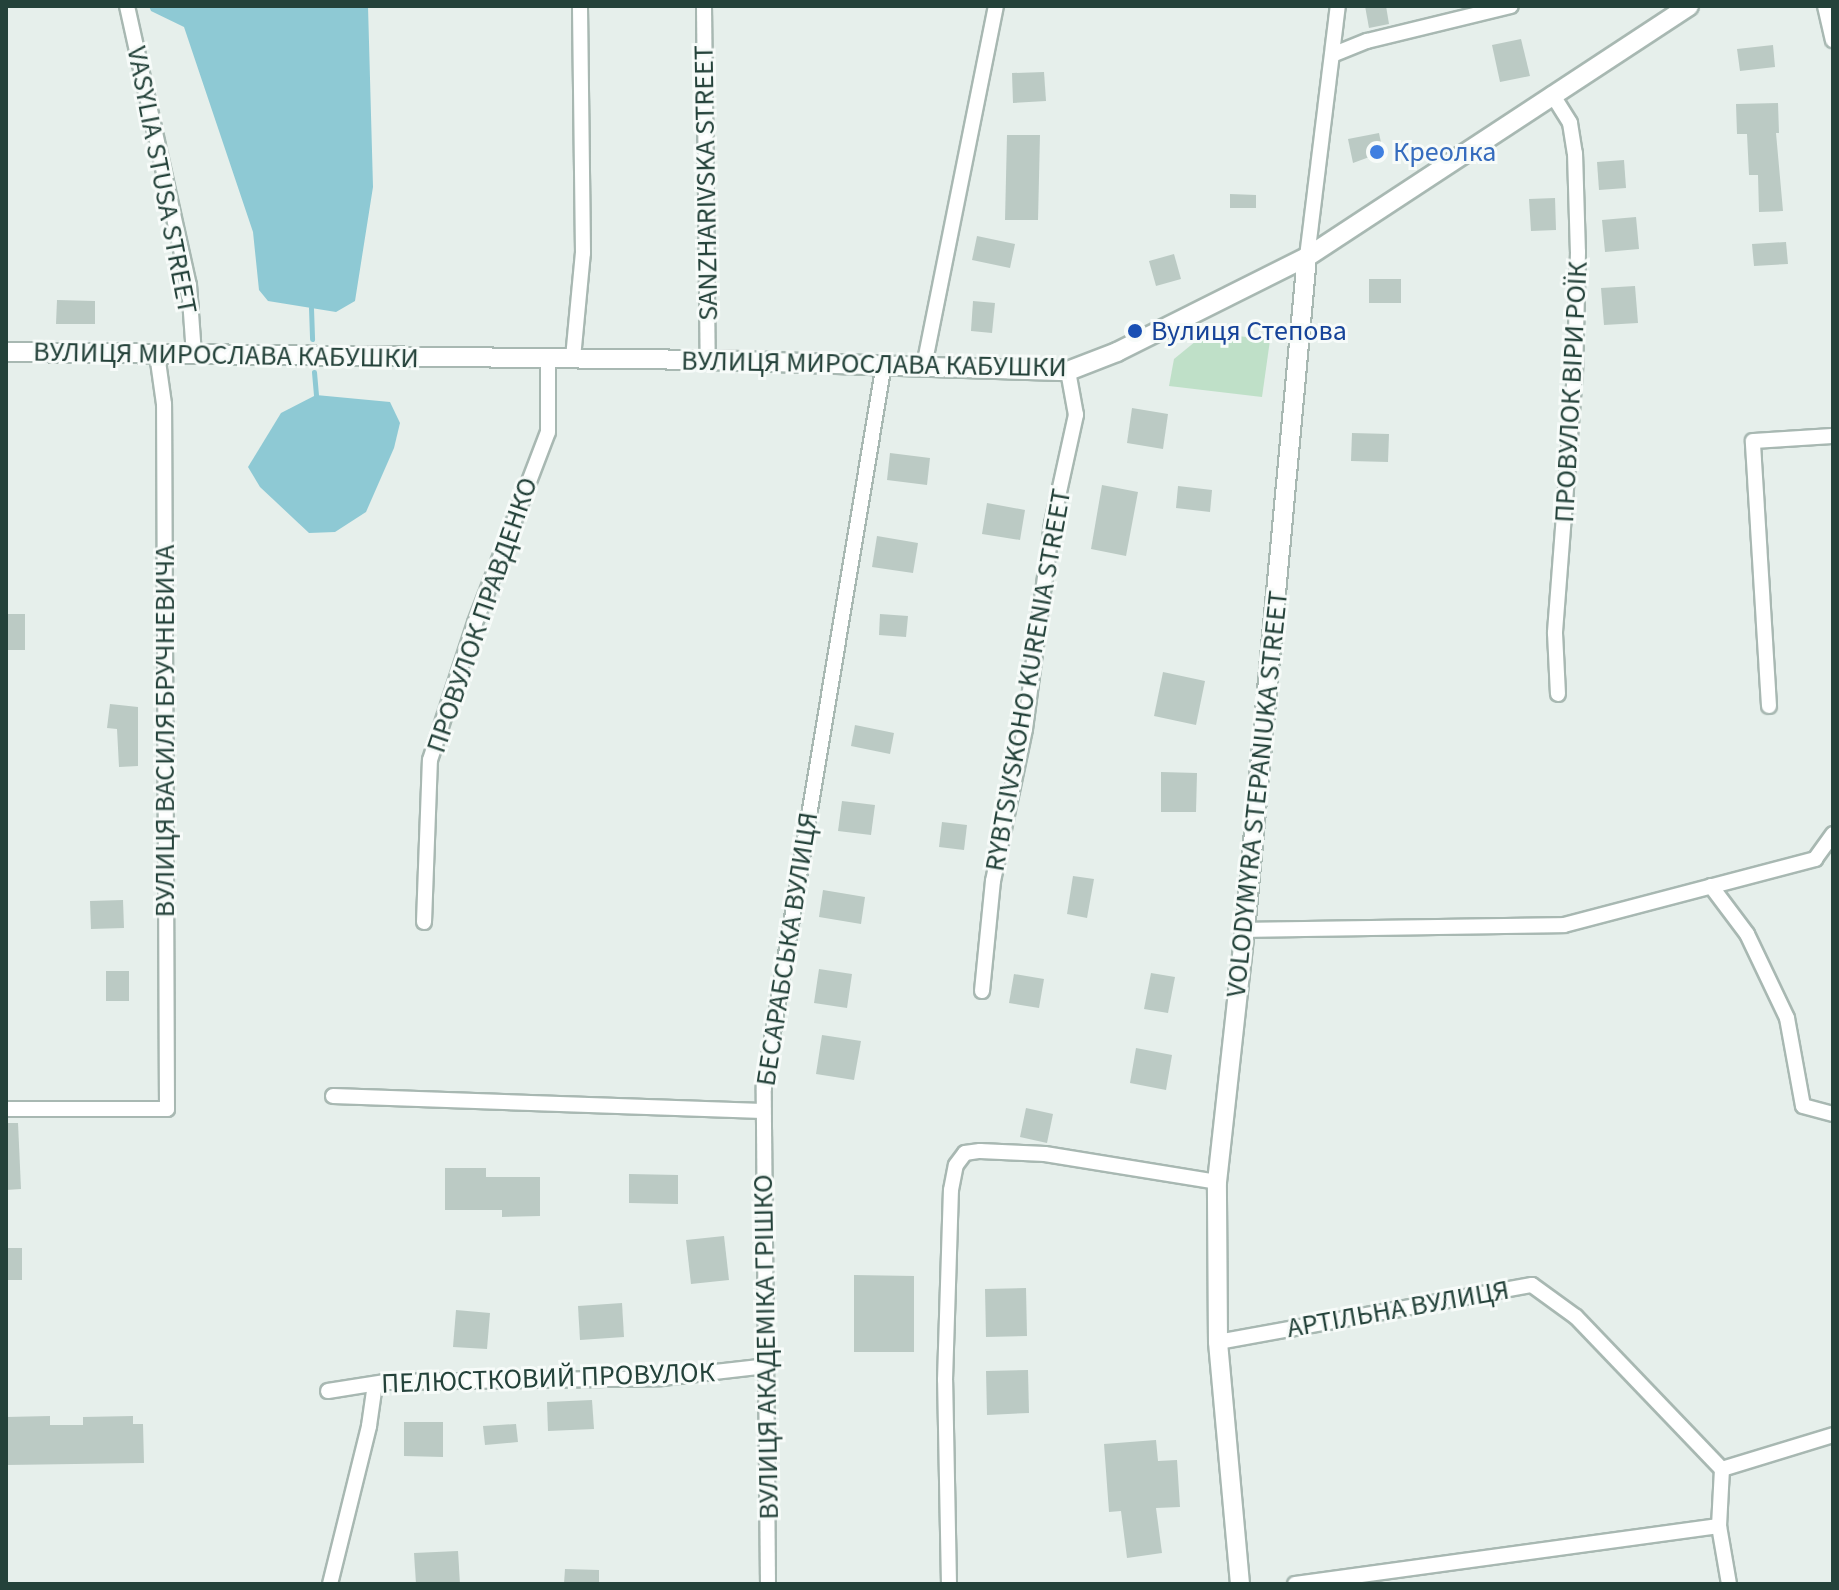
<!DOCTYPE html>
<meta charset="utf-8">
<style>
body{margin:0}
#map{position:relative;width:1839px;height:1590px;overflow:hidden;background:#e6efeb;font-family:"Source Sans 3",sans-serif}
div>[style]{position:absolute}
.green>*{inset:0;background:#bfe0c8}
.water>*{inset:0;background:#8ec9d4}
.stream>*{height:5px;margin:-2.5px;padding:0 2.5px;transform-origin:2.5px;border-radius:2.5px;background:#8ec9d4}
.building>*{inset:0;background:#bbcac4}
.roads{filter:drop-shadow(2px 0 #a8b8b2) drop-shadow(-2px 0 #a8b8b2) drop-shadow(0 2px #a8b8b2) drop-shadow(0 -2px #a8b8b2)}
.minor>*{height:14px;margin:-7px;padding:0 7px;transform-origin:7px;border-radius:7px;background:#fff}
.tertiary>*{height:18px;margin:-9px;padding:0 9px;transform-origin:9px;border-radius:9px;background:#fff}
.dots>*{width:22px;height:22px;translate:-50% -50%;box-sizing:border-box;border:4px solid #f7fbf9;border-radius:50%}
span{translate:-50% -50%;white-space:nowrap;text-align:center;line-height:1.15;-webkit-text-stroke:6px #f7fbf9;paint-order:stroke}
.shop-label{font-size:28px;color:#366cbe}
.left{translate:0 -50%;text-align:left}
.street-label{font-size:28px;color:#24423a}
.transit-label{font-size:28px;color:#164399}
.frame{position:absolute;inset:0;border:8px solid #24423a;pointer-events:none}
</style>
<div id="map">
<div class="green">
<i style="clip-path:polygon(1207px 332px,1270px 340px,1262px 397px,1169px 386px,1174px 359px)"></i>
</div>
<div class="water">
<i style="clip-path:polygon(149px 6px,368px 6px,373px 187px,355px 301px,336px 312px,268px 301px,259px 290px,253px 232px,184px 27px,151px 11px)"></i>
<i style="clip-path:polygon(316px 395px,390px 402px,400px 423px,394px 448px,366px 512px,335px 532px,309px 533px,260px 487px,248px 467px,281px 413px)"></i>
</div>
<div class="stream">
<i style="left:311px;top:308px;width:31px;rotate:88deg"></i>
<i style="left:314px;top:372px;width:23px;rotate:85deg"></i>
</div>
<div class="building">
<i style="clip-path:polygon(1365px 6px,1386px 6px,1389px 24px,1369px 28px)"></i>
<i style="clip-path:polygon(1521px 39px,1530px 76px,1500px 82px,1492px 45px)"></i>
<i style="clip-path:polygon(1773px 45px,1775px 67px,1740px 71px,1737px 49px)"></i>
<i style="clip-path:polygon(1044px 72px,1046px 101px,1013px 103px,1012px 73px)"></i>
<i style="clip-path:polygon(1778px 103px,1779px 133px,1776px 133px,1783px 211px,1759px 212px,1758px 175px,1749px 175px,1747px 134px,1737px 134px,1736px 104px)"></i>
<i style="clip-path:polygon(1379px 133px,1383px 152px,1353px 163px,1348px 139px)"></i>
<i style="clip-path:polygon(1007px 135px,1040px 135px,1038px 220px,1005px 220px)"></i>
<i style="clip-path:polygon(1624px 160px,1626px 188px,1599px 190px,1597px 162px)"></i>
<i style="clip-path:polygon(1230px 194px,1256px 195px,1256px 208px,1230px 208px)"></i>
<i style="clip-path:polygon(1555px 198px,1556px 230px,1531px 231px,1529px 199px)"></i>
<i style="clip-path:polygon(1636px 217px,1639px 249px,1605px 252px,1602px 220px)"></i>
<i style="clip-path:polygon(977px 236px,1015px 244px,1010px 268px,972px 260px)"></i>
<i style="clip-path:polygon(1786px 242px,1788px 264px,1754px 266px,1752px 244px)"></i>
<i style="clip-path:polygon(1174px 254px,1181px 279px,1156px 286px,1149px 261px)"></i>
<i style="clip-path:polygon(1369px 279px,1401px 279px,1401px 303px,1369px 303px)"></i>
<i style="clip-path:polygon(1635px 286px,1638px 323px,1604px 325px,1601px 288px)"></i>
<i style="clip-path:polygon(57px 300px,95px 301px,95px 324px,56px 324px)"></i>
<i style="clip-path:polygon(973px 301px,995px 303px,992px 333px,971px 331px)"></i>
<i style="clip-path:polygon(1132px 408px,1168px 414px,1163px 449px,1127px 443px)"></i>
<i style="clip-path:polygon(1352px 433px,1389px 434px,1388px 462px,1351px 461px)"></i>
<i style="clip-path:polygon(890px 453px,930px 458px,927px 485px,887px 480px)"></i>
<i style="clip-path:polygon(1102px 485px,1138px 492px,1126px 556px,1091px 549px)"></i>
<i style="clip-path:polygon(1178px 486px,1212px 490px,1210px 512px,1176px 508px)"></i>
<i style="clip-path:polygon(987px 503px,1025px 510px,1020px 540px,982px 534px)"></i>
<i style="clip-path:polygon(877px 536px,918px 543px,913px 573px,872px 567px)"></i>
<i style="clip-path:polygon(6px 614px,25px 614px,25px 650px,6px 650px)"></i>
<i style="clip-path:polygon(880px 614px,908px 616px,906px 637px,879px 635px)"></i>
<i style="clip-path:polygon(1163px 672px,1205px 681px,1196px 725px,1154px 716px)"></i>
<i style="clip-path:polygon(110px 704px,138px 707px,138px 766px,119px 767px,117px 729px,107px 728px)"></i>
<i style="clip-path:polygon(855px 725px,894px 733px,890px 754px,851px 746px)"></i>
<i style="clip-path:polygon(1161px 772px,1197px 773px,1196px 812px,1161px 812px)"></i>
<i style="clip-path:polygon(842px 801px,875px 805px,871px 835px,838px 831px)"></i>
<i style="clip-path:polygon(942px 822px,967px 825px,964px 850px,939px 847px)"></i>
<i style="clip-path:polygon(1073px 876px,1094px 879px,1087px 918px,1067px 914px)"></i>
<i style="clip-path:polygon(823px 890px,865px 897px,861px 924px,819px 917px)"></i>
<i style="clip-path:polygon(123px 900px,124px 928px,91px 929px,90px 901px)"></i>
<i style="clip-path:polygon(819px 969px,852px 974px,847px 1008px,814px 1003px)"></i>
<i style="clip-path:polygon(106px 971px,129px 971px,129px 1001px,106px 1001px)"></i>
<i style="clip-path:polygon(1151px 973px,1175px 977px,1168px 1013px,1144px 1009px)"></i>
<i style="clip-path:polygon(1014px 974px,1044px 979px,1039px 1008px,1009px 1003px)"></i>
<i style="clip-path:polygon(822px 1035px,861px 1041px,854px 1080px,816px 1074px)"></i>
<i style="clip-path:polygon(1136px 1048px,1172px 1055px,1166px 1090px,1130px 1083px)"></i>
<i style="clip-path:polygon(1026px 1108px,1053px 1114px,1047px 1143px,1020px 1137px)"></i>
<i style="clip-path:polygon(6px 1123px,18px 1123px,21px 1189px,6px 1190px)"></i>
<i style="clip-path:polygon(445px 1168px,486px 1168px,486px 1177px,540px 1177px,540px 1216px,502px 1217px,502px 1210px,445px 1210px)"></i>
<i style="clip-path:polygon(629px 1174px,678px 1175px,678px 1204px,629px 1203px)"></i>
<i style="clip-path:polygon(724px 1236px,729px 1280px,691px 1284px,686px 1240px)"></i>
<i style="clip-path:polygon(6px 1248px,22px 1248px,22px 1280px,6px 1280px)"></i>
<i style="clip-path:polygon(854px 1275px,914px 1276px,914px 1352px,854px 1352px)"></i>
<i style="clip-path:polygon(1026px 1288px,1027px 1336px,986px 1337px,985px 1289px)"></i>
<i style="clip-path:polygon(622px 1303px,624px 1337px,580px 1340px,578px 1306px)"></i>
<i style="clip-path:polygon(456px 1310px,490px 1313px,487px 1349px,453px 1347px)"></i>
<i style="clip-path:polygon(1028px 1370px,1029px 1413px,987px 1415px,986px 1371px)"></i>
<i style="clip-path:polygon(592px 1400px,594px 1429px,548px 1431px,547px 1402px)"></i>
<i style="clip-path:polygon(50px 1416px,50px 1425px,83px 1425px,83px 1417px,133px 1416px,133px 1424px,143px 1424px,144px 1463px,6px 1465px,6px 1417px)"></i>
<i style="clip-path:polygon(404px 1422px,443px 1422px,443px 1457px,404px 1456px)"></i>
<i style="clip-path:polygon(516px 1424px,518px 1442px,485px 1445px,483px 1426px)"></i>
<i style="clip-path:polygon(1156px 1440px,1158px 1461px,1177px 1460px,1180px 1507px,1156px 1508px,1162px 1553px,1127px 1558px,1121px 1511px,1109px 1512px,1104px 1444px)"></i>
<i style="clip-path:polygon(458px 1551px,460px 1584px,416px 1584px,414px 1553px)"></i>
<i style="clip-path:polygon(565px 1569px,599px 1570px,599px 1584px,564px 1584px)"></i>
</div>
<div class="roads">
<div class="minor">
<i style="left:127px;top:6px;width:286px;rotate:77.5deg"></i>
<i style="left:189px;top:285px;width:69px;rotate:85.9deg"></i>
<i style="left:704px;top:6px;width:354px;rotate:89.4deg"></i>
<i style="left:1825px;top:6px;width:35px;rotate:77deg"></i>
<i style="left:1332px;top:55px;width:38px;rotate:-22deg"></i>
<i style="left:1367px;top:41px;width:148px;rotate:-13.7deg"></i>
<i style="left:1552px;top:94px;width:34px;rotate:58deg"></i>
<i style="left:1570px;top:123px;width:30px;rotate:81deg"></i>
<i style="left:1575px;top:153px;width:99px;rotate:88.3deg"></i>
<i style="left:1578px;top:252px;width:120px;rotate:91.4deg"></i>
<i style="left:1575px;top:372px;width:262px;rotate:94.4deg"></i>
<i style="left:1555px;top:633px;width:61px;rotate:87.2deg"></i>
<i style="left:1307px;top:257px;width:253px;rotate:-83deg"></i>
<i style="left:573px;top:358px;width:105px;rotate:-84.6deg"></i>
<i style="left:583px;top:253px;width:247px;rotate:-90.7deg"></i>
<i style="left:924px;top:366px;width:367px;rotate:-78.7deg"></i>
<i style="left:1769px;top:706px;width:265px;rotate:-93.5deg"></i>
<i style="left:1753px;top:441px;width:80px;rotate:-3.6deg"></i>
<i style="left:1711px;top:886px;width:60px;rotate:53.1deg"></i>
<i style="left:1747px;top:934px;width:93px;rotate:64.5deg"></i>
<i style="left:1787px;top:1018px;width:89px;rotate:79.7deg"></i>
<i style="left:1803px;top:1106px;width:31px;rotate:15deg"></i>
<i style="left:424px;top:922px;width:162px;rotate:-87.9deg"></i>
<i style="left:430px;top:760px;width:144px;rotate:-71.8deg"></i>
<i style="left:475px;top:623px;width:204px;rotate:-69.1deg"></i>
<i style="left:548px;top:432px;width:73px;rotate:-90deg"></i>
<i style="left:1245px;top:930px;width:319px;rotate:-0.9deg"></i>
<i style="left:1564px;top:925px;width:260px;rotate:-14.7deg"></i>
<i style="left:1815px;top:859px;width:31px;rotate:-54deg"></i>
<i style="left:982px;top:991px;width:111px;rotate:-84.3deg"></i>
<i style="left:993px;top:881px;width:155px;rotate:-78.1deg"></i>
<i style="left:1025px;top:729px;width:207px;rotate:-82.5deg"></i>
<i style="left:1052px;top:524px;width:112px;rotate:-77.6deg"></i>
<i style="left:1076px;top:415px;width:45px;rotate:-100.3deg"></i>
<i style="left:333px;top:1096px;width:430px;rotate:2deg"></i>
<i style="left:6px;top:1109px;width:161px"></i>
<i style="left:167px;top:1109px;width:705px;rotate:-90.24deg"></i>
<i style="left:164px;top:404px;width:50px;rotate:-98deg"></i>
<i style="left:1218px;top:1342px;width:319px;rotate:-10.3deg"></i>
<i style="left:1532px;top:1285px;width:54px;rotate:36deg"></i>
<i style="left:1576px;top:1317px;width:211px;rotate:46.2deg"></i>
<i style="left:1722px;top:1469px;width:116px;rotate:-17deg"></i>
<i style="left:328px;top:1391px;width:58px;rotate:-9deg"></i>
<i style="left:385px;top:1382px;width:277px;rotate:-0.8deg"></i>
<i style="left:662px;top:1378px;width:107px;rotate:-6.5deg"></i>
<i style="left:1722px;top:1469px;width:57px;rotate:93deg"></i>
<i style="left:1719px;top:1526px;width:59px;rotate:80.2deg"></i>
<i style="left:330px;top:1584px;width:163px;rotate:-76.1deg"></i>
<i style="left:369px;top:1426px;width:42px;rotate:-81.9deg"></i>
<i style="left:768px;top:1584px;width:497px;rotate:-90.5deg"></i>
<i style="left:764px;top:1087px;width:733px;rotate:-80.58deg"></i>
<i style="left:949px;top:1584px;width:204px;rotate:-91.1deg"></i>
<i style="left:945px;top:1380px;width:190px;rotate:-88.2deg"></i>
<i style="left:951px;top:1190px;width:25px;rotate:-79deg"></i>
<i style="left:956px;top:1165px;width:15px;rotate:-53deg"></i>
<i style="left:965px;top:1153px;width:15px;rotate:-8deg"></i>
<i style="left:980px;top:1151px;width:65px;rotate:2.6deg"></i>
<i style="left:1045px;top:1154px;width:174px;rotate:9.2deg"></i>
<i style="left:1295px;top:1584px;width:428px;rotate:-7.8deg"></i>
</div>
<div class="tertiary">
<i style="left:6px;top:352px;width:702px;rotate:0.65deg"></i>
<i style="left:708px;top:360px;width:360px;rotate:1.8deg"></i>
<i style="left:1068px;top:371px;width:53px;rotate:-21.2deg"></i>
<i style="left:1117px;top:352px;width:212px;rotate:-26.6deg"></i>
<i style="left:1307px;top:257px;width:457px;rotate:-33.3deg"></i>
<i style="left:1240px;top:1584px;width:243px;rotate:-95.2deg"></i>
<i style="left:1218px;top:1342px;width:160px;rotate:-90.4deg"></i>
<i style="left:1217px;top:1182px;width:254px;rotate:-83.7deg"></i>
<i style="left:1245px;top:930px;width:676px;rotate:-84.74deg"></i>
</div>
</div>
<div class="dots">
<i style="left:1377px;top:152px;background:#3f7fe0"></i>
<i style="left:1135px;top:331px;background:#1a4fb4"></i>
</div>
<div class="shop-label">
<span class="left" style="left:1393px;top:152px">Креолка</span>
</div>
<div class="street-label">
<span style="left:162px;top:180px;rotate:79deg">VASYLIA STUSA STREET</span>
<span style="left:706px;top:183px;rotate:-91deg">SANZHARIVSKA STREET</span>
<span style="left:226px;top:355px;rotate:1deg">ВУЛИЦЯ МИРОСЛАВА КАБУШКИ</span>
<span style="left:874px;top:364px;rotate:1deg">ВУЛИЦЯ МИРОСЛАВА КАБУШКИ</span>
<span style="left:1571px;top:392px;rotate:-87deg">ПРОВУЛОК ВІРИ РОЇК</span>
<span style="left:482px;top:615px;rotate:-71deg">ПРОВУЛОК ПРАВДЕНКО</span>
<span style="left:1028px;top:680px;rotate:-80deg">RYBTSIVSKOHO KURENIA STREET</span>
<span style="left:165px;top:731px;rotate:-90deg">ВУЛИЦЯ ВАСИЛЯ БРУЧНЕВИЧА</span>
<span style="left:1257px;top:794px;rotate:-84deg">VOLODYMYRA STEPANIUKA STREET</span>
<span style="left:787px;top:949px;rotate:-81deg">БЕСАРАБСЬКА ВУЛИЦЯ</span>
<span style="left:1398px;top:1309px;rotate:-10deg">АРТІЛЬНА ВУЛИЦЯ</span>
<span style="left:766px;top:1347px;rotate:-91deg">ВУЛИЦЯ АКАДЕМІКА ГРІШКО</span>
<span style="left:548px;top:1378px;rotate:-2deg">ПЕЛЮСТКОВИЙ ПРОВУЛОК</span>
</div>
<div class="transit-label">
<span class="left" style="left:1151px;top:331px">Вулиця Степова</span>
</div>
<div class="frame"></div>
</div>
